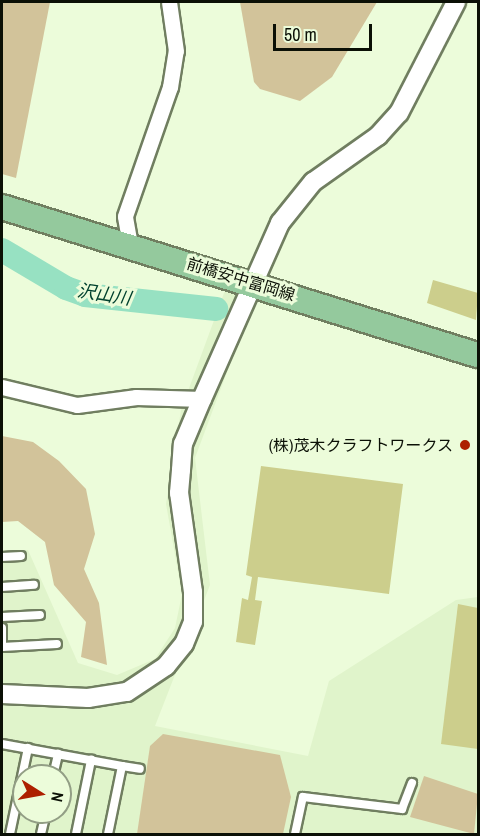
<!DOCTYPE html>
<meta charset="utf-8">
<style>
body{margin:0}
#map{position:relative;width:480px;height:836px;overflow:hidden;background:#ecfcda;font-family:"Archivo Narrow","Noto Sans JP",sans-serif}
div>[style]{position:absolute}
.built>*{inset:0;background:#e0f4cb}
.green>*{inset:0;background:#d2c39a}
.river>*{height:24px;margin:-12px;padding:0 12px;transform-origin:12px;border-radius:12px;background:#97e1c2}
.building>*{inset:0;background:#ccce8c}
.roads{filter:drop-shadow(2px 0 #707e60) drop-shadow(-2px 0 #707e60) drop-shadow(0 2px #707e60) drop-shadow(0 -2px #707e60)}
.service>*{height:8px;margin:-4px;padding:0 4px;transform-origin:4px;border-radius:4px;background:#fff}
.minor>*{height:15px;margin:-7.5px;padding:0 7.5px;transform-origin:7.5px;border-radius:7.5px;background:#fff}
.tertiary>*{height:18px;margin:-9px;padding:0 9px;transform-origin:9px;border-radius:9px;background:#fff}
.primary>*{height:24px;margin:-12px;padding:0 12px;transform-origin:12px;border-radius:12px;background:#94c99d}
.dots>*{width:16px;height:16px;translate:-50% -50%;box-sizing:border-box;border:3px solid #ecfcda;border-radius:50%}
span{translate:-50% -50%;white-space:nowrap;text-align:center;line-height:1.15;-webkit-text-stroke:6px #ecfcda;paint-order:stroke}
.street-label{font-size:16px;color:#0b1006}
.poi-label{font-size:16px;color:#0b1006}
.right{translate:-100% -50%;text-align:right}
.water-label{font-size:18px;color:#00412e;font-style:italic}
.frame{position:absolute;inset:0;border:3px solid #0b1006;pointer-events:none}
.north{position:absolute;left:12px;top:764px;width:60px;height:60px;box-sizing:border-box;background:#ecfcda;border:2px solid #929e85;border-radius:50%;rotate:101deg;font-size:16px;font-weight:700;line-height:24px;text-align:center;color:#0b1006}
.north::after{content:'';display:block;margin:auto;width:21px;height:27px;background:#ad2000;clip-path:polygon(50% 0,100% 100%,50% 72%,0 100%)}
.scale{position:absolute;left:273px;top:24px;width:99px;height:27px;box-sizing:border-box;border:3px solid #0b1006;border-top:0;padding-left:8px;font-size:18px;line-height:21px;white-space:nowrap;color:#0b1006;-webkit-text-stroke:4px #ecfcda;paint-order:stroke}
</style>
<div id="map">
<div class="built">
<i style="clip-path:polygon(evenodd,227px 285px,252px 305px,195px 458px,210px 585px,155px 726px,308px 756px,329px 681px,456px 600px,478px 597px,478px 834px,2px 834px,2px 551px,28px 550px,78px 663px,117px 675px,155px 659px,175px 628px,182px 594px,166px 504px,181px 410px,227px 285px,24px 776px,60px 776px,60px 812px,24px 812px,24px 776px)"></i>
</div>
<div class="green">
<i style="clip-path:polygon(2px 2px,50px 2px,16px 178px,2px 174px)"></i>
<i style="clip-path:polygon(240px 2px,377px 2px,332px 77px,300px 101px,260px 89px,254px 82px)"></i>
<i style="clip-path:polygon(2px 436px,33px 442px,59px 461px,86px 489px,95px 534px,84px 569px,99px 603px,107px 665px,81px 657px,86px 622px,54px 585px,45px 542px,18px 521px,2px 522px)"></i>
<i style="clip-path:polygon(163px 734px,280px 755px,291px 797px,283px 834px,137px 834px,150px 746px)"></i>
<i style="clip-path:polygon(424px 776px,478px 794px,474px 834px,410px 817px)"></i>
</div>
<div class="river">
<i style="left:2px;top:250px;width:74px;rotate:30.7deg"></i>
<i style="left:66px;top:288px;width:20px;rotate:20deg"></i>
<i style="left:85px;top:295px;width:132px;rotate:6.1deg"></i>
</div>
<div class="building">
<i style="clip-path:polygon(433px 280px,478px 293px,476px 320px,427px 303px)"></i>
<i style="clip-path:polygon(261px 466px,403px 484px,389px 594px,258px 577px,255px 600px,262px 601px,255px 645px,236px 642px,242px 598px,248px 600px,252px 577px,246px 575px)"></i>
<i style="clip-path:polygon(458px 604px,478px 608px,478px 749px,441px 744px)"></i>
</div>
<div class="roads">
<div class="service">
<i style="left:2px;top:557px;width:19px;rotate:-3deg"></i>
<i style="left:2px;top:587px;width:32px;rotate:-4deg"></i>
<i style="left:2px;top:617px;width:38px;rotate:-3deg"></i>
<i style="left:2px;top:628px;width:19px;rotate:90deg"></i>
<i style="left:2px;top:647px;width:55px;rotate:-3.1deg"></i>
<i style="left:2px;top:744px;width:122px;rotate:10.4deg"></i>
<i style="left:122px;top:766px;width:69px;rotate:101.6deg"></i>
<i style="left:122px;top:766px;width:18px;rotate:9deg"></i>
<i style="left:53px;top:776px;width:23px;rotate:-77deg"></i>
<i style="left:10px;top:834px;width:88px;rotate:-78.2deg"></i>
<i style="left:41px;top:834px;width:23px;rotate:-77deg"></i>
<i style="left:76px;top:834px;width:76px;rotate:-78.5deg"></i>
<i style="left:295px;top:834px;width:38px;rotate:-78deg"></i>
<i style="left:303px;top:797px;width:100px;rotate:6.9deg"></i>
<i style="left:402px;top:809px;width:28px;rotate:-69deg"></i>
</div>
<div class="minor">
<i style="left:130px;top:245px;width:29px;rotate:-100deg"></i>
<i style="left:125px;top:216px;width:137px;rotate:-70.8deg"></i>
<i style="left:170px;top:87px;width:36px;rotate:-81deg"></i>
<i style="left:176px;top:51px;width:49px;rotate:-98.1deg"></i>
<i style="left:2px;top:387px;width:77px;rotate:13.5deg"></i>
<i style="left:77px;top:405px;width:60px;rotate:-7.7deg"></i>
<i style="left:136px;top:397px;width:66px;rotate:1.7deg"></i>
</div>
<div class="tertiary">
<i style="left:2px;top:694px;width:86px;rotate:2.7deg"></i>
<i style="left:88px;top:698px;width:39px;rotate:-9deg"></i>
<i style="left:127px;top:692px;width:47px;rotate:-33.7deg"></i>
<i style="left:166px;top:666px;width:28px;rotate:-51deg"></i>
<i style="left:184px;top:644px;width:24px;rotate:-68deg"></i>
<i style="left:193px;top:622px;width:30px;rotate:-90deg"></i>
<i style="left:193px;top:592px;width:100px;rotate:-98deg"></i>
<i style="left:179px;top:493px;width:23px;rotate:-85deg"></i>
<i style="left:181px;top:470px;width:26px;rotate:-86deg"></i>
<i style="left:183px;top:444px;width:49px;rotate:-67.1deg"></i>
<i style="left:202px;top:399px;width:193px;rotate:-66.1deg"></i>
<i style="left:280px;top:223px;width:53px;rotate:-51.2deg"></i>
<i style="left:313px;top:182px;width:80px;rotate:-35.3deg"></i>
<i style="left:378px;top:136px;width:31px;rotate:-48deg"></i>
<i style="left:399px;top:113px;width:125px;rotate:-62.8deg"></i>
</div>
<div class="primary">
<i style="left:2px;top:207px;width:498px;rotate:17.3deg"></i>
</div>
</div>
<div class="dots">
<i style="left:465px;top:445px;background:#ad2000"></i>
</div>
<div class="street-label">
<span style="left:241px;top:279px;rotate:17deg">前橋安中富岡線</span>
</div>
<div class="poi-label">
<span class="right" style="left:453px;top:445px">(株)茂木クラフトワークス</span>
</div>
<div class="water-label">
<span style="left:104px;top:295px;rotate:9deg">沢山川</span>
</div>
<div class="frame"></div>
<div class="north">N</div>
<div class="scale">50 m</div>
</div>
